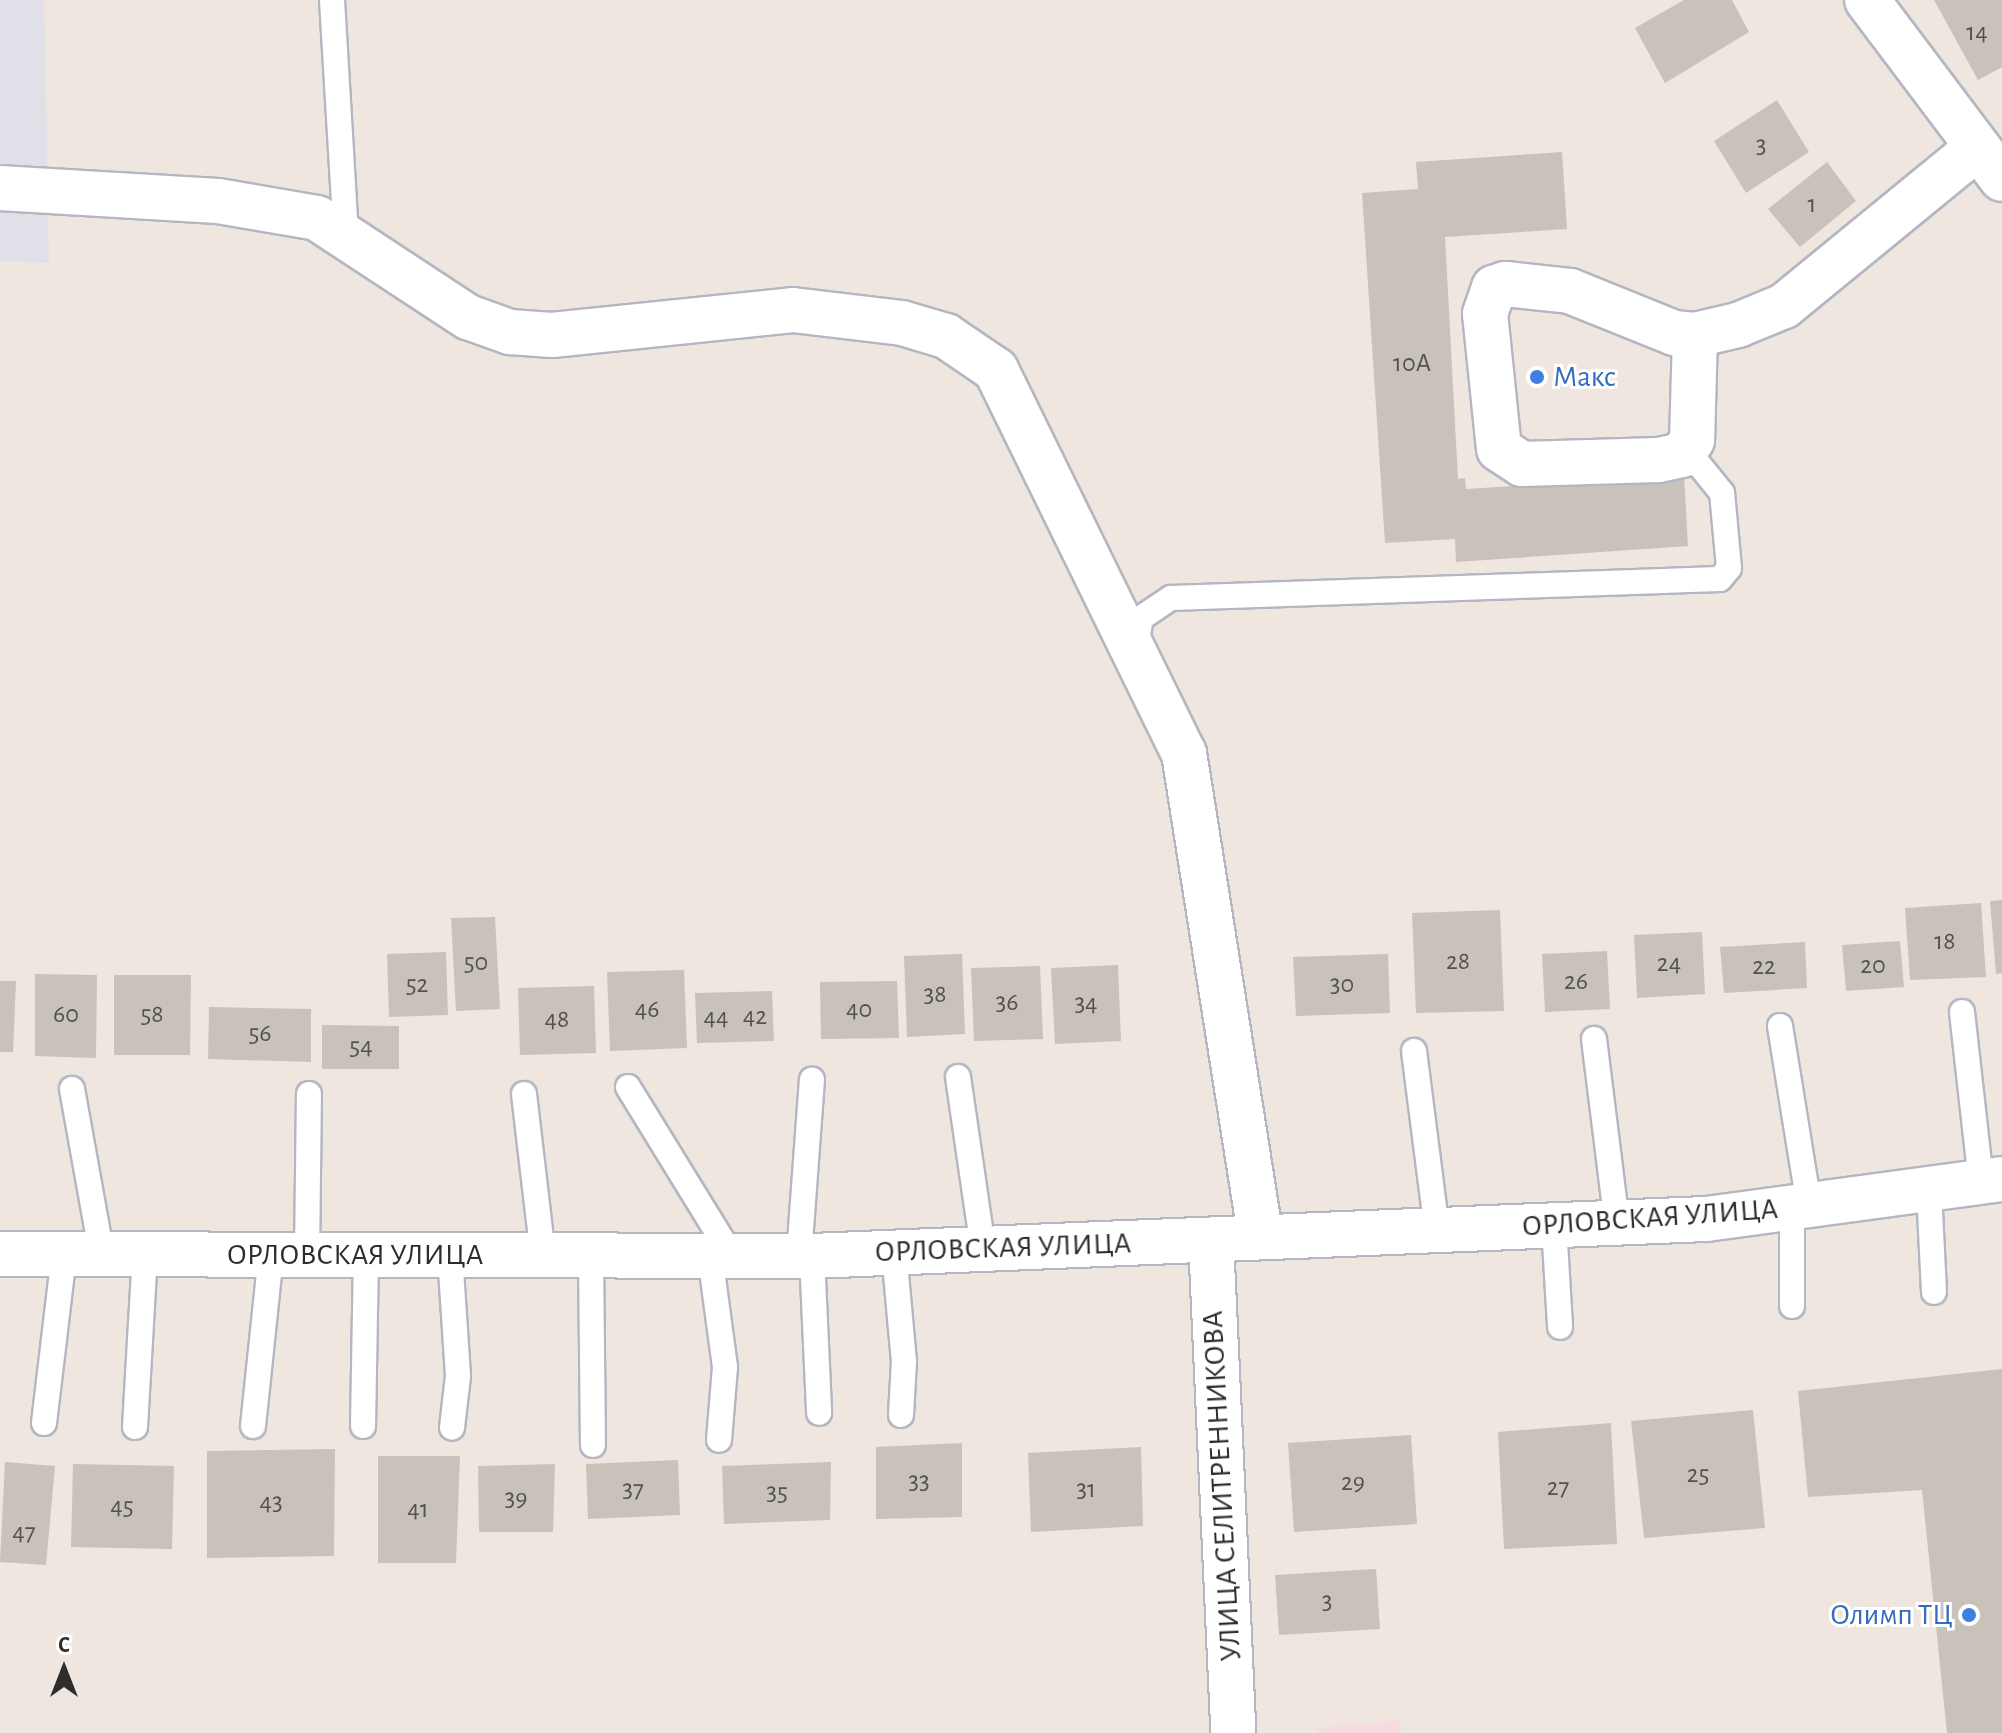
<!DOCTYPE html>
<meta charset="utf-8">
<style>
body{margin:0}
#map{position:relative;width:2002px;height:1733px;overflow:hidden;background:#efe6df;font-family:"Alegreya Sans",sans-serif}
div>[style]{position:absolute}
.industrial>*{inset:0;background:#e1dfe8}
.medical>*{inset:0;background:#f6dce0}
.building>*{inset:0;background:#c8c2ba}
.roads{filter:drop-shadow(2px 0 #b3b7c1) drop-shadow(-2px 0 #b3b7c1) drop-shadow(0 2px #b3b7c1) drop-shadow(0 -2px #b3b7c1)}
.lane>*{height:24px;margin:-12px;padding:0 12px;transform-origin:12px;border-radius:12px;background:#fff}
.street>*{height:44px;margin:-22px;padding:0 22px;transform-origin:22px;border-radius:22px;background:#fff}
.secondary>*{height:44px;margin:-22px;padding:0 22px;transform-origin:22px;border-radius:22px;background:#fff}
.dots>*{width:22px;height:22px;translate:-50% -50%;box-sizing:border-box;border:4px solid #fff;border-radius:50%}
span{translate:-50% -50%;white-space:nowrap;text-align:center;line-height:1.15;-webkit-text-stroke:6px #fff;paint-order:stroke}
.number-label{font-size:26px;color:#545250}
.number-label span{-webkit-text-stroke-width:0}
.shop-label{font-size:30px;color:#366cbe}
.left{translate:0 -50%;text-align:left}
.right{translate:-100% -50%;text-align:right}
.street-label{font-size:30px;color:#2d2d2d}
.north{position:absolute;left:24px;top:1629px;width:80px;height:80px;-webkit-text-stroke:6px #fff;paint-order:stroke;rotate:0deg;font-size:22px;font-weight:700;line-height:32px;text-align:center;color:#2d2d2d}
.north::after{content:'';display:block;margin:auto;width:28px;height:36px;background:#2d2d2d;clip-path:polygon(50% 0,100% 100%,50% 72%,0 100%)}
</style>
<div id="map">
<div class="industrial">
<i style="clip-path:polygon(0 0,44px 0,49px 263px,0 261px)"></i>
</div>
<div class="medical">
<i style="clip-path:polygon(1400px 1720px,1402px 1733px,1316px 1733px,1315px 1728px)"></i>
</div>
<div class="building">
<i style="clip-path:polygon(1684px 0,1732px 0,1749px 32px,1665px 83px,1635px 28px)"></i>
<i style="clip-path:polygon(1934px 0,2002px 0,2002px 67px,1978px 80px)"></i>
<i style="clip-path:polygon(1777px 100px,1809px 152px,1746px 193px,1714px 141px)"></i>
<i style="clip-path:polygon(1562px 152px,1567px 229px,1445px 237px,1458px 479px,1465px 478px,1466px 489px,1684px 475px,1688px 546px,1456px 562px,1455px 539px,1385px 543px,1362px 193px,1418px 189px,1416px 162px)"></i>
<i style="clip-path:polygon(1827px 162px,1856px 201px,1800px 247px,1768px 209px)"></i>
<i style="clip-path:polygon(2002px 900px,2002px 973px,1996px 974px,1990px 901px)"></i>
<i style="clip-path:polygon(1981px 903px,1986px 977px,1910px 980px,1905px 908px)"></i>
<i style="clip-path:polygon(1500px 910px,1504px 1011px,1416px 1013px,1412px 913px)"></i>
<i style="clip-path:polygon(495px 917px,500px 1009px,456px 1011px,451px 918px)"></i>
<i style="clip-path:polygon(1702px 932px,1705px 994px,1637px 998px,1634px 935px)"></i>
<i style="clip-path:polygon(1900px 941px,1904px 987px,1846px 991px,1842px 945px)"></i>
<i style="clip-path:polygon(1805px 942px,1807px 988px,1724px 993px,1720px 947px)"></i>
<i style="clip-path:polygon(1607px 951px,1610px 1009px,1545px 1012px,1542px 954px)"></i>
<i style="clip-path:polygon(446px 952px,448px 1015px,389px 1017px,387px 954px)"></i>
<i style="clip-path:polygon(962px 954px,965px 1034px,907px 1037px,904px 956px)"></i>
<i style="clip-path:polygon(1388px 954px,1390px 1013px,1296px 1016px,1293px 957px)"></i>
<i style="clip-path:polygon(1118px 965px,1121px 1041px,1055px 1044px,1051px 968px)"></i>
<i style="clip-path:polygon(1040px 966px,1043px 1039px,974px 1041px,971px 968px)"></i>
<i style="clip-path:polygon(684px 970px,687px 1048px,610px 1051px,607px 972px)"></i>
<i style="clip-path:polygon(35px 974px,97px 975px,96px 1058px,35px 1056px)"></i>
<i style="clip-path:polygon(114px 975px,191px 975px,190px 1055px,114px 1055px)"></i>
<i style="clip-path:polygon(0 981px,16px 981px,13px 1052px,0 1052px)"></i>
<i style="clip-path:polygon(897px 981px,899px 1038px,821px 1039px,820px 982px)"></i>
<i style="clip-path:polygon(594px 986px,596px 1053px,520px 1055px,518px 988px)"></i>
<i style="clip-path:polygon(772px 991px,774px 1041px,697px 1043px,695px 993px)"></i>
<i style="clip-path:polygon(209px 1007px,311px 1009px,311px 1062px,208px 1059px)"></i>
<i style="clip-path:polygon(322px 1025px,399px 1026px,399px 1069px,322px 1069px)"></i>
<i style="clip-path:polygon(2002px 1369px,2002px 1733px,1947px 1733px,1922px 1490px,1808px 1497px,1798px 1391px)"></i>
<i style="clip-path:polygon(1753px 1410px,1765px 1528px,1644px 1538px,1631px 1421px)"></i>
<i style="clip-path:polygon(1611px 1423px,1617px 1544px,1504px 1549px,1498px 1432px)"></i>
<i style="clip-path:polygon(1411px 1435px,1417px 1524px,1294px 1532px,1288px 1443px)"></i>
<i style="clip-path:polygon(962px 1443px,962px 1517px,876px 1519px,876px 1447px)"></i>
<i style="clip-path:polygon(1141px 1447px,1143px 1526px,1031px 1532px,1028px 1453px)"></i>
<i style="clip-path:polygon(335px 1449px,334px 1556px,207px 1558px,207px 1451px)"></i>
<i style="clip-path:polygon(378px 1456px,460px 1456px,456px 1563px,378px 1563px)"></i>
<i style="clip-path:polygon(678px 1460px,680px 1515px,588px 1519px,586px 1464px)"></i>
<i style="clip-path:polygon(5px 1462px,55px 1466px,46px 1565px,0 1562px)"></i>
<i style="clip-path:polygon(831px 1462px,830px 1520px,724px 1524px,722px 1466px)"></i>
<i style="clip-path:polygon(73px 1464px,174px 1466px,172px 1549px,71px 1547px)"></i>
<i style="clip-path:polygon(555px 1464px,553px 1532px,479px 1532px,478px 1466px)"></i>
<i style="clip-path:polygon(1376px 1569px,1380px 1629px,1279px 1635px,1275px 1575px)"></i>
</div>
<div class="roads">
<div class="lane">
<i style="left:332px;top:0;width:237px;rotate:86.6deg"></i>
<i style="left:1136px;top:648px;width:30px;rotate:-81deg"></i>
<i style="left:1141px;top:618px;width:36px;rotate:-34deg"></i>
<i style="left:1171px;top:598px;width:549px;rotate:-1.98deg"></i>
<i style="left:1720px;top:579px;width:14px;rotate:-51deg"></i>
<i style="left:1729px;top:568px;width:75px;rotate:-95.3deg"></i>
<i style="left:1722px;top:493px;width:54px;rotate:-129deg"></i>
<i style="left:1962px;top:1012px;width:171px;rotate:83.6deg"></i>
<i style="left:1780px;top:1026px;width:181px;rotate:80.8deg"></i>
<i style="left:1594px;top:1039px;width:185px;rotate:82.9deg"></i>
<i style="left:1414px;top:1051px;width:180px;rotate:82.7deg"></i>
<i style="left:958px;top:1077px;width:173px;rotate:81.7deg"></i>
<i style="left:628px;top:1087px;width:198px;rotate:58.4deg"></i>
<i style="left:72px;top:1089px;width:169px;rotate:79.8deg"></i>
<i style="left:524px;top:1094px;width:162px;rotate:83.3deg"></i>
<i style="left:1929px;top:1190px;width:102px;rotate:87.2deg"></i>
<i style="left:1792px;top:1208px;width:98px;rotate:90deg"></i>
<i style="left:1554px;top:1225px;width:102px;rotate:86.6deg"></i>
<i style="left:894px;top:1252px;width:109px;rotate:84.8deg"></i>
<i style="left:904px;top:1361px;width:54px;rotate:93.2deg"></i>
<i style="left:307px;top:1255px;width:161px;rotate:-89.3deg"></i>
<i style="left:450px;top:1255px;width:121px;rotate:86.2deg"></i>
<i style="left:458px;top:1376px;width:52px;rotate:96.6deg"></i>
<i style="left:591px;top:1256px;width:189px;rotate:89.4deg"></i>
<i style="left:710px;top:1256px;width:112px;rotate:82.3deg"></i>
<i style="left:725px;top:1367px;width:73px;rotate:94.7deg"></i>
<i style="left:799px;top:1256px;width:177px;rotate:-85.8deg"></i>
<i style="left:812px;top:1256px;width:157px;rotate:87.4deg"></i>
<i style="left:44px;top:1423px;width:169px;rotate:-83.2deg"></i>
<i style="left:253px;top:1426px;width:172px;rotate:-84deg"></i>
<i style="left:363px;top:1426px;width:171px;rotate:-89deg"></i>
<i style="left:135px;top:1427px;width:172px;rotate:-86.7deg"></i>
</div>
<div class="street">
<i style="left:1867px;top:0;width:224px;rotate:53deg"></i>
<i style="left:0;top:188px;width:218px;rotate:3.4deg"></i>
<i style="left:218px;top:201px;width:100px;rotate:9.7deg"></i>
<i style="left:317px;top:218px;width:181px;rotate:33.3deg"></i>
<i style="left:468px;top:317px;width:45px;rotate:19.7deg"></i>
<i style="left:510px;top:332px;width:42px;rotate:4.1deg"></i>
<i style="left:552px;top:335px;width:242px;rotate:-5.9deg"></i>
<i style="left:793px;top:310px;width:110px;rotate:6.8deg"></i>
<i style="left:902px;top:323px;width:46px;rotate:16.5deg"></i>
<i style="left:946px;top:336px;width:60px;rotate:34.2deg"></i>
<i style="left:996px;top:370px;width:427px;rotate:63.9deg"></i>
<i style="left:1184px;top:753px;width:490px;rotate:81deg"></i>
<i style="left:1695px;top:335px;width:105px;rotate:91.6deg"></i>
<i style="left:1692px;top:440px;width:18px;rotate:124deg"></i>
<i style="left:1682px;top:455px;width:25px;rotate:168deg"></i>
<i style="left:1658px;top:460px;width:136px;rotate:178.3deg"></i>
<i style="left:1522px;top:464px;width:27px;rotate:-147deg"></i>
<i style="left:1499px;top:449px;width:136px;rotate:-95.9deg"></i>
<i style="left:1485px;top:314px;width:28px;rotate:-71deg"></i>
<i style="left:1494px;top:288px;width:12px;rotate:-20deg"></i>
<i style="left:1505px;top:284px;width:65px;rotate:6.1deg"></i>
<i style="left:1570px;top:291px;width:112px;rotate:22deg"></i>
<i style="left:1674px;top:333px;width:21px;rotate:5deg"></i>
<i style="left:1695px;top:335px;width:44px;rotate:-13.1deg"></i>
<i style="left:1738px;top:325px;width:50px;rotate:-22.4deg"></i>
<i style="left:1784px;top:306px;width:248px;rotate:-39.3deg"></i>
<i style="left:1211px;top:1240px;width:493px;rotate:87.4deg"></i>
</div>
<div class="secondary">
<i style="left:0;top:1254px;width:812px;rotate:0.14deg"></i>
<i style="left:812px;top:1256px;width:895px;rotate:-2.37deg"></i>
<i style="left:1706px;top:1219px;width:299px;rotate:-7.7deg"></i>
</div>
</div>
<div class="dots">
<i style="left:1537px;top:377px;background:#3f7fe0"></i>
<i style="left:1969px;top:1615px;background:#3f7fe0"></i>
</div>
<div class="number-label">
<span style="left:1977px;top:33px">14</span>
<span style="left:1761px;top:146px">3</span>
<span style="left:1812px;top:205px">1</span>
<span style="left:1412px;top:364px">10А</span>
<span style="left:1945px;top:942px">18</span>
<span style="left:1458px;top:962px">28</span>
<span style="left:476px;top:963px">50</span>
<span style="left:1669px;top:964px">24</span>
<span style="left:1873px;top:966px">20</span>
<span style="left:1764px;top:967px">22</span>
<span style="left:1576px;top:982px">26</span>
<span style="left:417px;top:985px">52</span>
<span style="left:1342px;top:985px">30</span>
<span style="left:935px;top:995px">38</span>
<span style="left:1007px;top:1003px">36</span>
<span style="left:1086px;top:1004px">34</span>
<span style="left:647px;top:1010px">46</span>
<span style="left:859px;top:1010px">40</span>
<span style="left:66px;top:1015px">60</span>
<span style="left:152px;top:1015px">58</span>
<span style="left:755px;top:1017px">42</span>
<span style="left:716px;top:1018px">44</span>
<span style="left:557px;top:1020px">48</span>
<span style="left:260px;top:1034px">56</span>
<span style="left:361px;top:1047px">54</span>
<span style="left:1698px;top:1475px">25</span>
<span style="left:919px;top:1482px">33</span>
<span style="left:1353px;top:1483px">29</span>
<span style="left:1558px;top:1488px">27</span>
<span style="left:633px;top:1490px">37</span>
<span style="left:1086px;top:1490px">31</span>
<span style="left:777px;top:1493px">35</span>
<span style="left:516px;top:1499px">39</span>
<span style="left:271px;top:1503px">43</span>
<span style="left:122px;top:1507px">45</span>
<span style="left:418px;top:1510px">41</span>
<span style="left:24px;top:1533px">47</span>
<span style="left:1327px;top:1602px">3</span>
</div>
<div class="shop-label">
<span class="left" style="left:1553px;top:377px">Макс</span>
<span class="right" style="left:1953px;top:1615px">Олимп ТЦ</span>
</div>
<div class="street-label">
<span style="left:1650px;top:1218px;rotate:-4deg">ОРЛОВСКАЯ УЛИЦА</span>
<span style="left:1003px;top:1248px;rotate:-2deg">ОРЛОВСКАЯ УЛИЦА</span>
<span style="left:355px;top:1255px">ОРЛОВСКАЯ УЛИЦА</span>
<span style="left:1222px;top:1486px;rotate:-93deg">УЛИЦА СЕЛИТРЕННИКОВА</span>
</div>
<div class="north">С</div>
</div>
